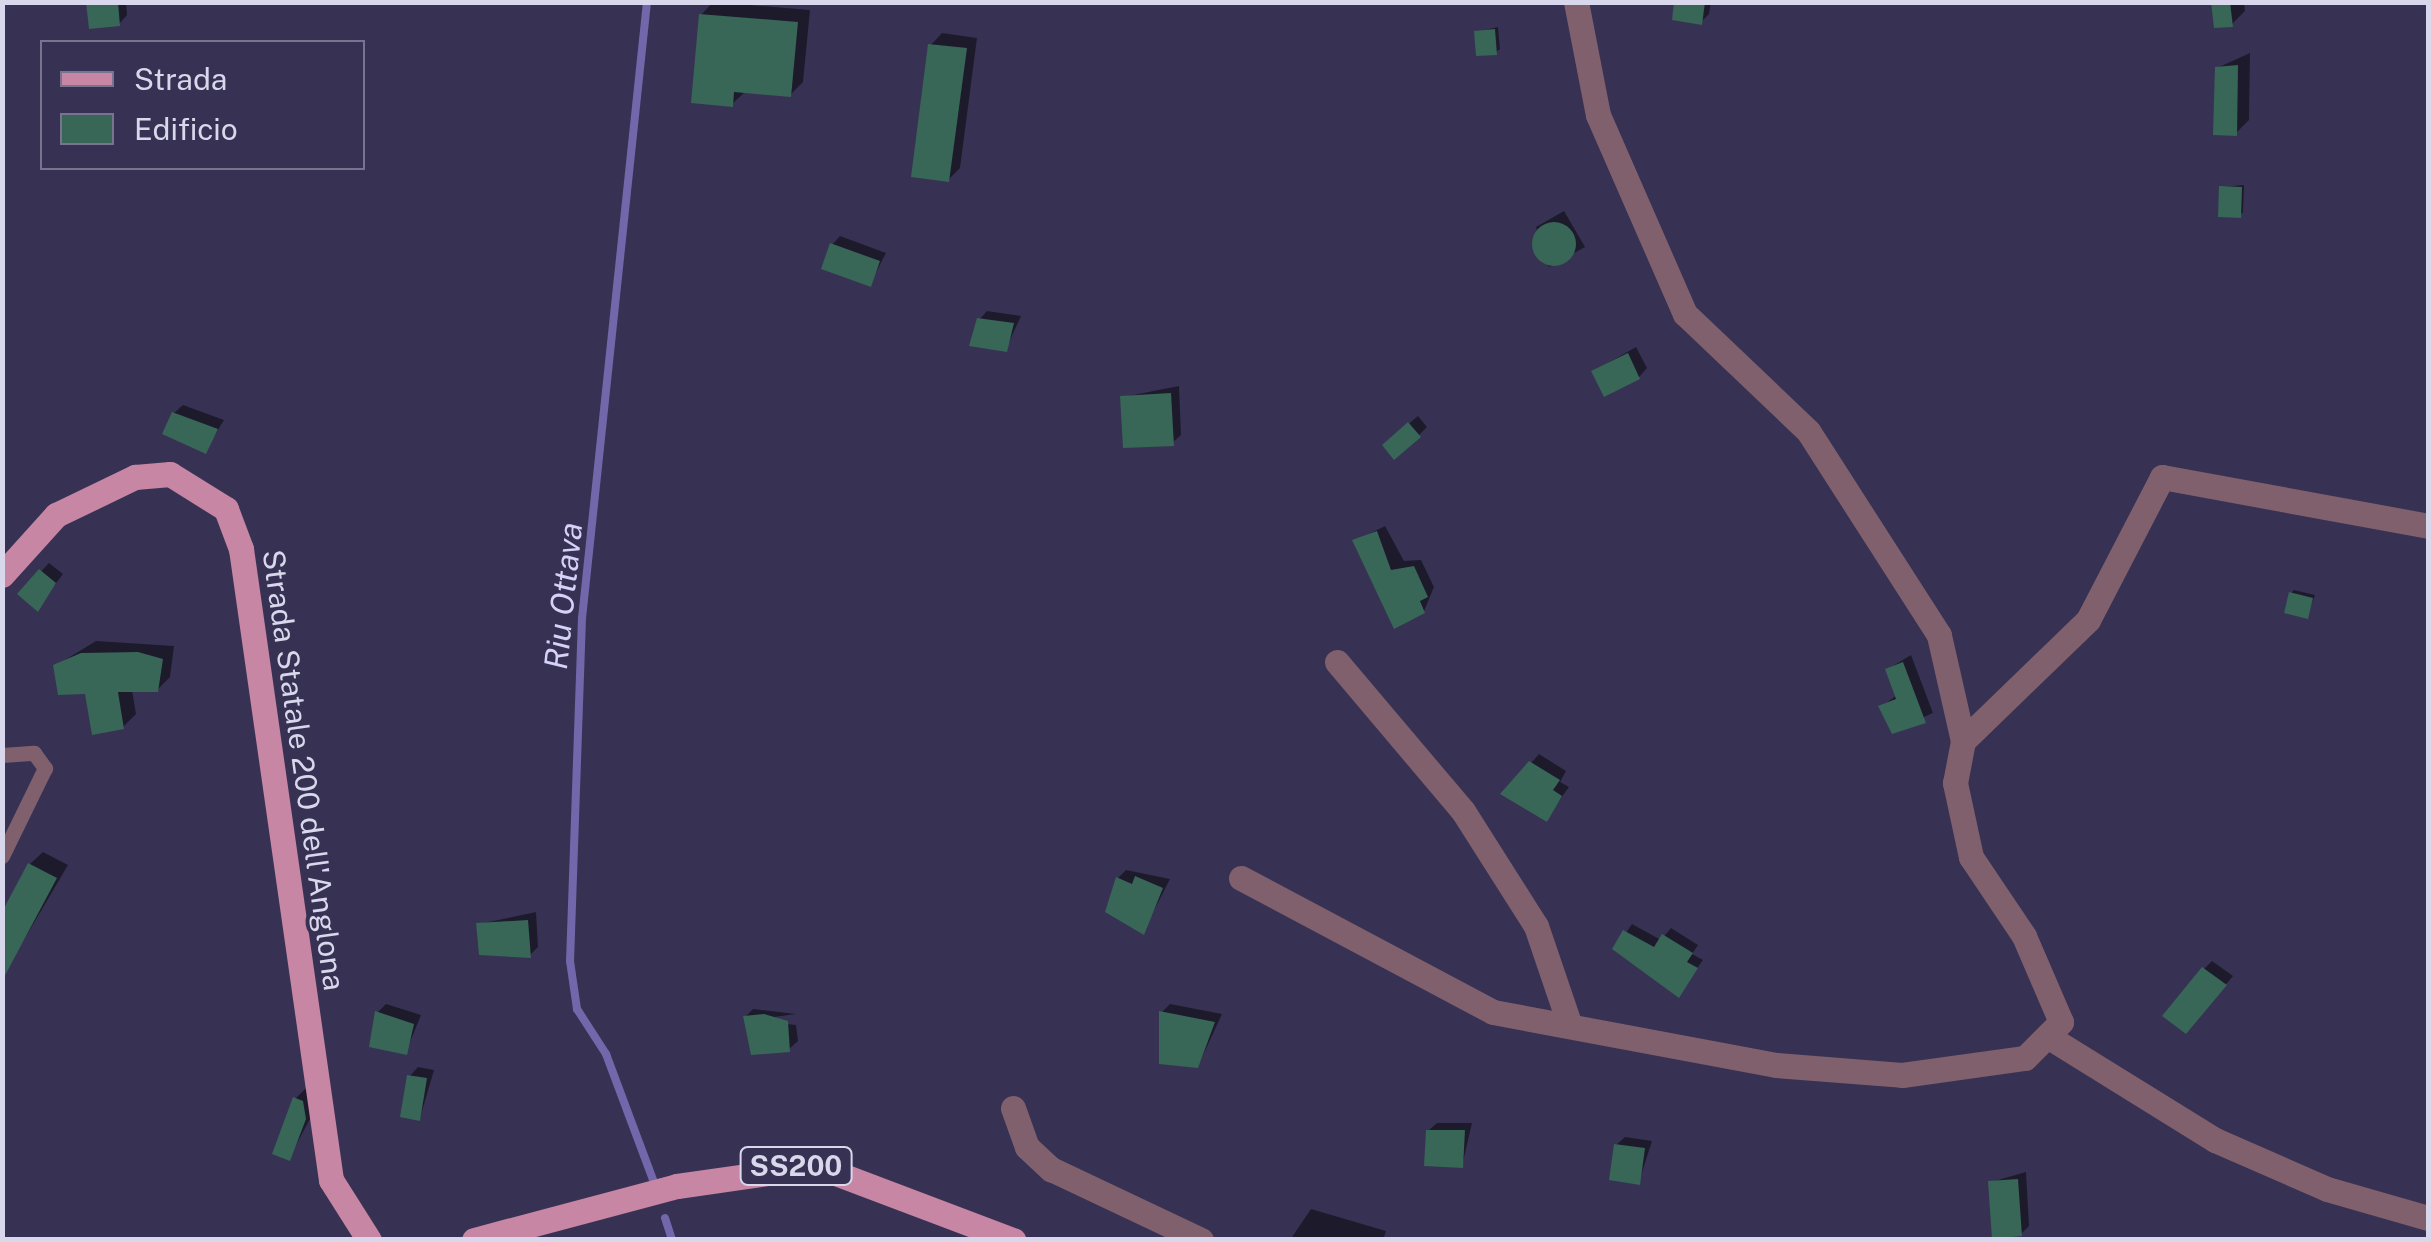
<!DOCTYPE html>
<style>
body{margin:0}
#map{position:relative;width:2431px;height:1242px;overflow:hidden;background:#373253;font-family:"Public Sans",sans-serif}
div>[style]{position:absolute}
.shadow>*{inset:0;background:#0007}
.stream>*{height:8px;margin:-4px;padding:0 4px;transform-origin:4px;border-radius:4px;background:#7367ab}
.building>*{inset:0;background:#386657}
.round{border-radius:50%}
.lane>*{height:15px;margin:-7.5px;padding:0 7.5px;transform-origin:7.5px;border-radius:7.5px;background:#81606e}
.street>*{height:25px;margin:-12.5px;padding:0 12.5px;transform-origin:12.5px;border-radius:12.5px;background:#81606e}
.primary>*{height:25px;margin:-12.5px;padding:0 12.5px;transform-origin:12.5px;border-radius:12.5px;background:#c786a3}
span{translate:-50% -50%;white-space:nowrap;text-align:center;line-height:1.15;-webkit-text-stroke:8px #373253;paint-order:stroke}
.shield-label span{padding:2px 8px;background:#373253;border:2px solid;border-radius:8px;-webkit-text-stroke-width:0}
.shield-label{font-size:28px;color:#d9d7ec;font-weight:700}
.street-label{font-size:30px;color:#d9d7ec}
.water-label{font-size:32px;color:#d6d1f8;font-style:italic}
.frame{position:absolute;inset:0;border:5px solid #d9d7ec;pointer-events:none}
.legend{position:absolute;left:40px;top:40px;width:325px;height:130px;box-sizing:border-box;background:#373253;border:2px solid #787490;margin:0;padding:12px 18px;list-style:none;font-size:30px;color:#d9d7ec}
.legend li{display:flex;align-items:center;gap:20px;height:50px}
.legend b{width:50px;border:2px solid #787490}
</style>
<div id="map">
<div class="shadow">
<i style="clip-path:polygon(89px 2px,126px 2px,127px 15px,119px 24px)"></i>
<i style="clip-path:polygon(713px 2px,810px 10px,803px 82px,790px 95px,746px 91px,732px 104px,701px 15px)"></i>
<i style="clip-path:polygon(1677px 2px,1711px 2px,1709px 14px,1701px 22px)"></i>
<i style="clip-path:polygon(2213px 2px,2244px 2px,2245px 11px,2232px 24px)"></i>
<i style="clip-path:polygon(1498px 27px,1500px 49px,1496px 52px,1477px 32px)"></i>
<i style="clip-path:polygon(942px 33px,977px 38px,960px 168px,948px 180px,931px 45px)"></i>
<i style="clip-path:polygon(2250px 53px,2249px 120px,2236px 133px,2217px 68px)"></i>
<i style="clip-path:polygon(2244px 185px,2243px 212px,2240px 215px,2222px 187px)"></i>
<i style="clip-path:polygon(1564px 211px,1585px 247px,1549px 267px,1536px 227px)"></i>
<i style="clip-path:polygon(840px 236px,886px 253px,870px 284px,832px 245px)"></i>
<i style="clip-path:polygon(987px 311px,1021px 316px,1006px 349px,979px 320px)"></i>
<i style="clip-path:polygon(1636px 347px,1647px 368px,1639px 377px,1594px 371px)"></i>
<i style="clip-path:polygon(1179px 386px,1181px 435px,1172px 443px,1123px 397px)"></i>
<i style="clip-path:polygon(183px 405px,224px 420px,205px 451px,174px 413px)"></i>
<i style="clip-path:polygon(1418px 416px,1427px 427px,1419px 435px,1393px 437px)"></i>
<i style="clip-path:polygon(1385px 526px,1404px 561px,1421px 560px,1434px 587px,1424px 611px,1355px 541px)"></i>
<i style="clip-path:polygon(49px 563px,63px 574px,37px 608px,20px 594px)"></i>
<i style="clip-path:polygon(2294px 590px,2315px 595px,2307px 616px,2291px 593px)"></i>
<i style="clip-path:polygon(96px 641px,174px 646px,170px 677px,157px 690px,132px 690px,136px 714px,123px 727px,55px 666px)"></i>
<i style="clip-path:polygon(1911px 655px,1933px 713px,1892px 731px,1881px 707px,1897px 695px,1888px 669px)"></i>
<i style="clip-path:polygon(1539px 754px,1566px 771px,1560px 782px,1569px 787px,1546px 819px,1504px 794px)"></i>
<i style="clip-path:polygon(43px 852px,68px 865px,12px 960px,30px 864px)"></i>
<i style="clip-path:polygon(1126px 870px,1170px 879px,1143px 932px,1118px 878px)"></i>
<i style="clip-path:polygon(536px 912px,538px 947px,530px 955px,479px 924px)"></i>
<i style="clip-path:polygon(1632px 924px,1661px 940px,1671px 928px,1698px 945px,1692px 954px,1703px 960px,1679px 994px,1615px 949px)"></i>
<i style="clip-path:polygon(2212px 961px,2233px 976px,2194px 1022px,2204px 969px)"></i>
<i style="clip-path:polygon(386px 1004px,421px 1015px,406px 1052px,378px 1012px)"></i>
<i style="clip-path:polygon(1170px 1004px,1222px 1014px,1198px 1066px,1162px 1012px)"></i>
<i style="clip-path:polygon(753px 1009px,796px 1014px,752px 1020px,796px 1025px,798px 1041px,789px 1049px,745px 1017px)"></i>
<i style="clip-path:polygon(418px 1067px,434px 1070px,420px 1118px,410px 1076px)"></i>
<i style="clip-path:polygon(308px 1086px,318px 1104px,289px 1158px,295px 1099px)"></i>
<i style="clip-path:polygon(1437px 1123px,1472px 1123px,1462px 1166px,1428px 1131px)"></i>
<i style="clip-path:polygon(1625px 1137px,1652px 1141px,1639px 1182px,1616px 1145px)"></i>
<i style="clip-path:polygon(2026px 1172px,2029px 1226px,2021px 1234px,1991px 1182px)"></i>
<i style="clip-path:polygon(1311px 1209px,1386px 1231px,1383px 1240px,1290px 1240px)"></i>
</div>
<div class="stream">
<i style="left:647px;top:2px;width:619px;rotate:96.02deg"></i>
<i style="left:582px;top:618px;width:343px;rotate:92deg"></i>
<i style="left:570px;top:961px;width:49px;rotate:81.7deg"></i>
<i style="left:577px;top:1009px;width:54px;rotate:57.2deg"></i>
<i style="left:606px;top:1054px;width:134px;rotate:69.5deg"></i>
<i style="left:665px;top:1218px;width:23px;rotate:72deg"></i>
</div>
<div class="building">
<i style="clip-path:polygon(86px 2px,118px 2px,120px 26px,89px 29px)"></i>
<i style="clip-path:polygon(1674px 2px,1705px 2px,1702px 25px,1672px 20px)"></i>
<i style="clip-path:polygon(2211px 2px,2230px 2px,2233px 27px,2214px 28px)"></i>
<i style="clip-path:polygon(699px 14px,798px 22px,791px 97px,734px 92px,733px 107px,691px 103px)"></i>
<i style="clip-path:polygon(1495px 29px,1497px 55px,1476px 56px,1474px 31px)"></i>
<i style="clip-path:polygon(928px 44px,967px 48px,949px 182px,911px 177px)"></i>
<i style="clip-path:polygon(2238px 65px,2237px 136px,2213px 135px,2215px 67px)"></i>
<i style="clip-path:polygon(2219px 186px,2242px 187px,2241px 218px,2218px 217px)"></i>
<i class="round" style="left:1532px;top:222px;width:44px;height:44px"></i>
<i style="clip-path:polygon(830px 243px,880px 261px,871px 287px,821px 269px)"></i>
<i style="clip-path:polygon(977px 318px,1014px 323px,1007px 352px,969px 346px)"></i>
<i style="clip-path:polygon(1628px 353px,1640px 379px,1604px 397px,1591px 371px)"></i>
<i style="clip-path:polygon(1171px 393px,1174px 446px,1123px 448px,1120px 396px)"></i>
<i style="clip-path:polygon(172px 412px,218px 429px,206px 454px,162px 434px)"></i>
<i style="clip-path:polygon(1408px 422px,1421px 437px,1394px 460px,1382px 445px)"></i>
<i style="clip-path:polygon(1377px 531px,1391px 570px,1414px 566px,1428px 597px,1420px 601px,1425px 613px,1394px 629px,1352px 540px)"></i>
<i style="clip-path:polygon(39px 569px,56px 583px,38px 612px,17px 594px)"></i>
<i style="clip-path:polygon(2289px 592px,2313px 598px,2308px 619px,2284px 613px)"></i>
<i style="clip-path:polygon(138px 652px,163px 659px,158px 692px,118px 692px,124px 729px,92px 735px,85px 694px,58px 695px,53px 665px,81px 653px)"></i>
<i style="clip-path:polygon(1903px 662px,1926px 723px,1892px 734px,1878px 706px,1896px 699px,1885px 669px)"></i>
<i style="clip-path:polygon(1529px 761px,1560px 780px,1553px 790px,1562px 796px,1547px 822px,1500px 794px)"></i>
<i style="clip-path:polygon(28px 863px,57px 878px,2px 981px,2px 912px)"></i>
<i style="clip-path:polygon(1135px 876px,1163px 888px,1144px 935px,1105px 912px,1116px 877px,1132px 884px)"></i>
<i style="clip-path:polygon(528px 920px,531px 958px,479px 955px,476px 923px)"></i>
<i style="clip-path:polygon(1623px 930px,1654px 947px,1662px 934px,1693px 953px,1687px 962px,1698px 968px,1679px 998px,1612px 949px)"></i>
<i style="clip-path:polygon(2202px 967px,2227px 985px,2186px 1034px,2162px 1016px)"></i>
<i style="clip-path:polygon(375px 1011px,414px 1024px,407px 1055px,369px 1047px)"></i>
<i style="clip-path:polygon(1159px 1011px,1215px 1022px,1198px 1068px,1159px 1064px)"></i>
<i style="clip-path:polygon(764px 1014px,788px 1021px,790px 1052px,751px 1055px,743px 1016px)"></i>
<i style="clip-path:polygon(407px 1075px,427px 1078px,420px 1121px,400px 1117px)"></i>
<i style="clip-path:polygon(293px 1097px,303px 1101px,306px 1119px,290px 1161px,272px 1154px)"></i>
<i style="clip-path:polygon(1426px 1130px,1465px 1130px,1463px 1168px,1424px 1166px)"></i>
<i style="clip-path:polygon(1614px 1144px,1645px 1148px,1640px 1185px,1609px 1180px)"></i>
<i style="clip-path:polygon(2018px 1179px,2022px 1236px,1992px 1239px,1988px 1181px)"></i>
</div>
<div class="lane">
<i style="left:2px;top:755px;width:32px;rotate:-4deg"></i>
<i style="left:34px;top:753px;width:19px;rotate:54deg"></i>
<i style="left:45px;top:768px;width:98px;rotate:116deg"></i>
</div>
<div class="street">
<i style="left:1337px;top:662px;width:195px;rotate:49.8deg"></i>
<i style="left:1463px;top:811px;width:136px;rotate:57.6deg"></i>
<i style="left:1536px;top:926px;width:99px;rotate:71.2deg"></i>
<i style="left:1963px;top:741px;width:174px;rotate:-44.1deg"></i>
<i style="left:2088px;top:620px;width:161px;rotate:-62.6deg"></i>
<i style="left:2162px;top:477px;width:270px;rotate:10.4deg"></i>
<i style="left:1241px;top:878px;width:285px;rotate:28deg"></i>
<i style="left:1493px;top:1012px;width:288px;rotate:10.6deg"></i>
<i style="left:1776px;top:1065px;width:126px;rotate:4.5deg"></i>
<i style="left:1902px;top:1075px;width:124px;rotate:-7.9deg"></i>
<i style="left:2025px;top:1058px;width:51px;rotate:-45deg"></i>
<i style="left:2061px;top:1022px;width:94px;rotate:-113.3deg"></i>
<i style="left:2024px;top:936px;width:95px;rotate:-123.9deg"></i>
<i style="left:1971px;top:857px;width:76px;rotate:-102.2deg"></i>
<i style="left:1955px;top:783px;width:43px;rotate:-79.2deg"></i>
<i style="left:1963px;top:741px;width:109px;rotate:-102.8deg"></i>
<i style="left:1939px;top:635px;width:242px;rotate:-122.7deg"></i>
<i style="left:1808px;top:431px;width:170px;rotate:-136.4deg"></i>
<i style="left:1685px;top:314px;width:217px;rotate:-113.6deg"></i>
<i style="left:1598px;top:115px;width:115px;rotate:-101deg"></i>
<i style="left:2052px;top:1039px;width:192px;rotate:31.8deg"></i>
<i style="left:2215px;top:1140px;width:122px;rotate:23.6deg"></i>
<i style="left:2327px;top:1189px;width:105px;rotate:16deg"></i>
<i style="left:1013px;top:1108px;width:41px;rotate:70.3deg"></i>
<i style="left:1027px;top:1147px;width:33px;rotate:43deg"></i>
<i style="left:1051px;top:1169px;width:166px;rotate:25.3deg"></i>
</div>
<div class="primary">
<i style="left:2px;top:575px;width:81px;rotate:-48deg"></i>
<i style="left:56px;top:515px;width:88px;rotate:-25.7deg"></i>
<i style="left:135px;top:477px;width:35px;rotate:-5deg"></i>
<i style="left:170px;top:474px;width:66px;rotate:32deg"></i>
<i style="left:226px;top:509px;width:43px;rotate:69.4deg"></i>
<i style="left:241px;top:549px;width:637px;rotate:81.88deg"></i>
<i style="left:331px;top:1180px;width:71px;rotate:57.7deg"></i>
<i style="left:474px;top:1240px;width:210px;rotate:-14.9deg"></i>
<i style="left:677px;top:1186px;width:141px;rotate:-8.1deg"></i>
<i style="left:817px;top:1166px;width:210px;rotate:20.7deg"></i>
</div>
<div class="shield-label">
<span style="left:796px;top:1166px">SS200</span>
</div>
<div class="street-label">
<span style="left:304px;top:770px;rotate:82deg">Strada Statale 200 dell'Anglona</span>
</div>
<div class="water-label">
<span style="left:564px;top:596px;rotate:-84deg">Riu Ottava</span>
</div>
<div class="frame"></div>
<ul class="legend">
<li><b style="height:12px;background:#c786a3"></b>Strada</li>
<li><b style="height:28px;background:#386657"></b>Edificio</li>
</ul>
</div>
